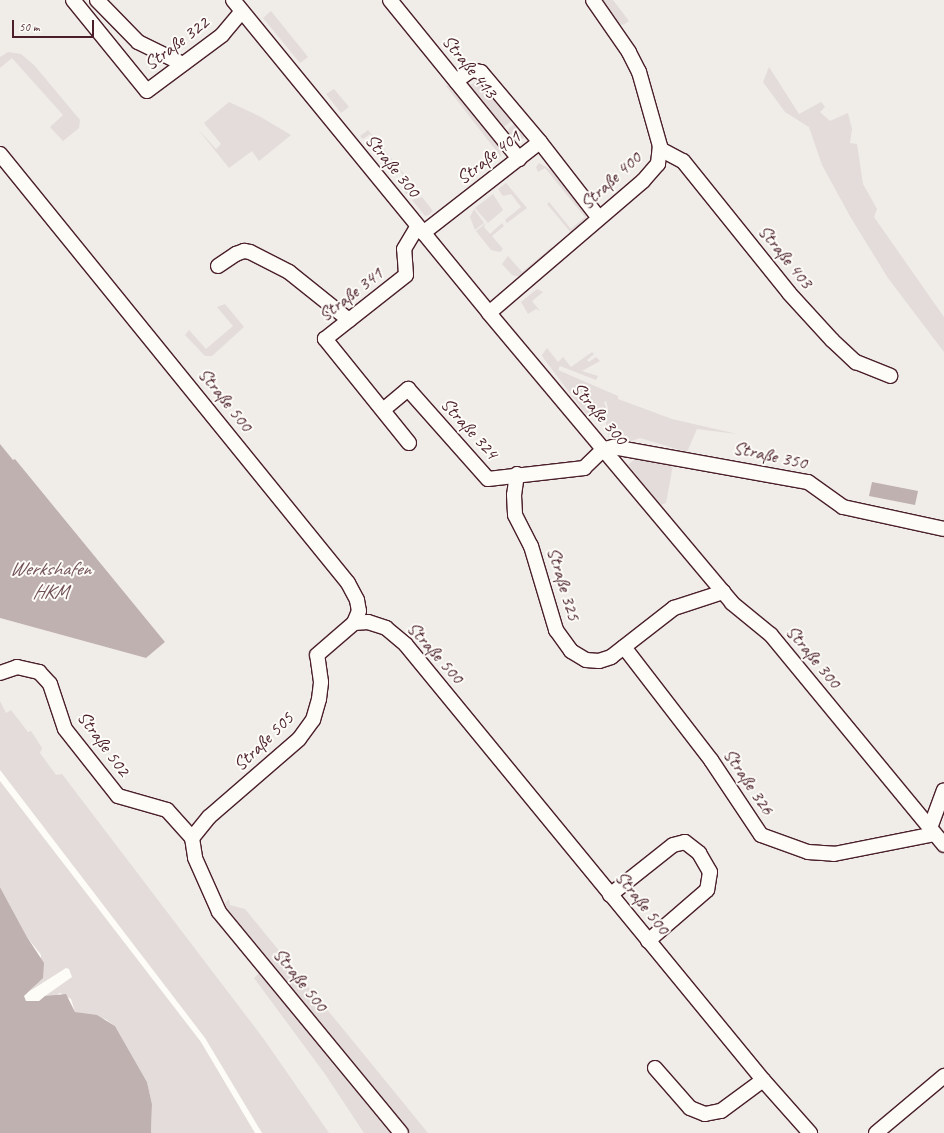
<!DOCTYPE html>
<meta charset="utf-8">
<style>
body{margin:0}
#map{position:relative;width:944px;height:1133px;overflow:hidden;background:#fdfcf7;font-family:Caveat,sans-serif}
div>[style]{position:absolute}
.built>*{inset:0;background:#f0ece8}
.green>*{inset:0;background:#e3dcda}
.water>*{inset:0;background:#c0b1b1}
.roads{filter:drop-shadow(1px 0 #4a1f2b) drop-shadow(-1px 0 #4a1f2b) drop-shadow(0 1px #4a1f2b) drop-shadow(0 -1px #4a1f2b)}
.minor>*{height:14px;margin:-7px;padding:0 7px;transform-origin:7px;border-radius:7px;background:#fdfcf7}
span{translate:-50% -50%;white-space:nowrap;text-align:center;line-height:1.15;-webkit-text-stroke:4px #fdfcf7;paint-order:stroke}
.street-label{font-size:19px;color:#4a1f2b}
.water-label{font-size:20px;color:#73525a;font-style:italic}
.scale{position:absolute;left:12px;top:20px;width:82px;height:18px;box-sizing:border-box;border:2px solid #4a1f2b;border-top:0;padding-left:5px;font-size:12px;line-height:14px;white-space:nowrap;color:#4a1f2b;-webkit-text-stroke:3px #fdfcf7;paint-order:stroke}
</style>
<div id="map">
<div class="built">
<i style="clip-path:polygon(0 0,944px 0,944px 1133px,323px 1133px,0 705px,0 618px,146px 658px,165px 642px,15px 459px,13px 461px,0 444px)"></i>
</div>
<div class="green">
<i style="clip-path:polygon(602px 0,613px 0,629px 21px,623px 25px,618px 23px)"></i>
<i style="clip-path:polygon(271px 11px,308px 57px,300px 63px,263px 18px)"></i>
<i style="clip-path:polygon(8px 52px,21px 54px,34px 65px,80px 120px,79px 128px,63px 141px,50px 127px,63px 115px,12px 58px,0 68px,0 57px)"></i>
<i style="clip-path:polygon(769px 67px,799px 114px,821px 102px,825px 107px,820px 112px,830px 121px,848px 113px,852px 129px,850px 143px,857px 144px,863px 184px,877px 209px,874px 217px,944px 317px,944px 352px,888px 278px,851px 218px,822px 165px,809px 127px,785px 112px,763px 82px)"></i>
<i style="clip-path:polygon(481px 77px,515px 118px,504px 127px,468px 87px)"></i>
<i style="clip-path:polygon(448px 85px,500px 148px,501px 157px,446px 86px)"></i>
<i style="clip-path:polygon(334px 89px,349px 107px,341px 113px,326px 94px)"></i>
<i style="clip-path:polygon(229px 102px,259px 116px,291px 135px,259px 161px,252px 151px,229px 168px,197px 128px,216px 149px,221px 144px,204px 123px)"></i>
<i style="clip-path:polygon(517px 122px,526px 135px,519px 143px,508px 132px,509px 128px)"></i>
<i style="clip-path:polygon(368px 130px,418px 191px,406px 194px,403px 188px,409px 182px,370px 134px,363px 139px,360px 136px)"></i>
<i style="clip-path:polygon(539px 163px,551px 170px,584px 210px,586px 214px,586px 222px,573px 235px,547px 204px,549px 202px,571px 229px,585px 217px,545px 168px,538px 172px,536px 167px)"></i>
<i style="clip-path:polygon(506px 183px,527px 208px,507px 223px,505px 220px,521px 207px,511px 194px,503px 196px,498px 189px)"></i>
<i style="clip-path:polygon(493px 194px,503px 210px,488px 223px,475px 208px)"></i>
<i style="clip-path:polygon(422px 197px,433px 211px,429px 215px,425px 216px,412px 200px)"></i>
<i style="clip-path:polygon(474px 209px,484px 223px,475px 230px,470px 217px)"></i>
<i style="clip-path:polygon(486px 223px,484px 227px,490px 234px,502px 223px,504px 226px,492px 236px,503px 249px,500px 252px,491px 250px,476px 231px)"></i>
<i style="clip-path:polygon(552px 247px,555px 250px,521px 277px,512px 275px,502px 264px,508px 256px,522px 272px)"></i>
<i style="clip-path:polygon(537px 289px,543px 292px,532px 301px,540px 311px,536px 309px,528px 314px,521px 302px)"></i>
<i style="clip-path:polygon(225px 304px,244px 327px,212px 356px,205px 356px,185px 335px,189px 330px,206px 349px,233px 326px,217px 307px)"></i>
<i style="clip-path:polygon(547px 348px,558px 362px,563px 357px,571px 367px,592px 352px,594px 354px,587px 360px,589px 362px,596px 357px,600px 361px,582px 371px,598px 376px,596px 380px,560px 366px,558px 370px,618px 396px,618px 399px,672px 419px,737px 434px,697px 429px,687px 452px,640px 438px,631px 441px,617px 439px,617px 430px,610px 430px,609px 438px,606px 423px,608px 408px,606px 401px,604px 402px,606px 408px,604px 421px,586px 414px,544px 359px,542px 355px)"></i>
<i style="clip-path:polygon(636px 458px,673px 465px,666px 503px,661px 505px,628px 465px)"></i>
<i style="clip-path:polygon(0 701px,6px 713px,11px 710px,28px 732px,31px 731px,42px 748px,40px 753px,56px 775px,62px 774px,263px 1038px,329px 1133px,262px 1133px,205px 1038px,0 770px)"></i>
<i style="clip-path:polygon(0 781px,201px 1042px,255px 1133px,151px 1133px,152px 1104px,147px 1082px,115px 1026px,105px 1019px,75px 1012px,71px 999px,60px 993px,53px 997px,45px 996px,72px 977px,69px 969px,66px 968px,30px 991px,38px 982px,41px 955px,27px 937px,0 887px)"></i>
<i style="clip-path:polygon(229px 899px,230px 905px,245px 909px,428px 1133px,411px 1133px,226px 907px,225px 903px)"></i>
<i style="clip-path:polygon(259px 973px,390px 1133px,364px 1133px,325px 1074px,254px 978px)"></i>
</div>
<div class="water">
<i style="clip-path:polygon(0 444px,13px 460px,15px 459px,165px 642px,146px 658px,0 618px)"></i>
<i style="clip-path:polygon(872px 482px,918px 491px,915px 505px,869px 496px)"></i>
<i style="clip-path:polygon(0 887px,27px 937px,44px 963px,43px 978px,24px 996px,26px 1001px,39px 1001px,45px 996px,66px 994px,75px 1012px,97px 1015px,115px 1026px,147px 1082px,152px 1104px,151px 1133px,0 1133px)"></i>
</div>
<div class="roads">
<div class="minor">
<i style="left:73px;top:0;width:117px;rotate:50.9deg"></i>
<i style="left:147px;top:91px;width:94px;rotate:-36.7deg"></i>
<i style="left:222px;top:35px;width:31px;rotate:-50deg"></i>
<i style="left:97px;top:0;width:59px;rotate:45.7deg"></i>
<i style="left:138px;top:42px;width:50px;rotate:26.1deg"></i>
<i style="left:233px;top:0;width:404px;rotate:50.7deg"></i>
<i style="left:489px;top:313px;width:378px;rotate:50deg"></i>
<i style="left:732px;top:603px;width:50px;rotate:39.4deg"></i>
<i style="left:771px;top:635px;width:272px;rotate:50.5deg"></i>
<i style="left:390px;top:0;width:205px;rotate:50.9deg"></i>
<i style="left:456px;top:81px;width:19px;rotate:-35deg"></i>
<i style="left:472px;top:70px;width:9px;rotate:13deg"></i>
<i style="left:481px;top:72px;width:92px;rotate:49.9deg"></i>
<i style="left:660px;top:149px;width:26px;rotate:28deg"></i>
<i style="left:683px;top:161px;width:169px;rotate:51.2deg"></i>
<i style="left:789px;top:293px;width:64px;rotate:47.5deg"></i>
<i style="left:832px;top:340px;width:33px;rotate:43deg"></i>
<i style="left:856px;top:362px;width:37px;rotate:22deg"></i>
<i style="left:0;top:154px;width:552px;rotate:50.95deg"></i>
<i style="left:348px;top:583px;width:19px;rotate:62deg"></i>
<i style="left:357px;top:600px;width:11px;rotate:80deg"></i>
<i style="left:359px;top:611px;width:13px;rotate:113deg"></i>
<i style="left:423px;top:233px;width:148px;rotate:-37.9deg"></i>
<i style="left:540px;top:142px;width:96px;rotate:52.2deg"></i>
<i style="left:218px;top:266px;width:22px;rotate:-34deg"></i>
<i style="left:236px;top:254px;width:9px;rotate:-21deg"></i>
<i style="left:244px;top:251px;width:6px;rotate:9deg"></i>
<i style="left:250px;top:252px;width:44px;rotate:27.1deg"></i>
<i style="left:289px;top:272px;width:77px;rotate:38.7deg"></i>
<i style="left:489px;top:313px;width:203px;rotate:-40.6deg"></i>
<i style="left:643px;top:181px;width:23px;rotate:-49deg"></i>
<i style="left:658px;top:164px;width:18px;rotate:-84deg"></i>
<i style="left:660px;top:146px;width:77px;rotate:-105.8deg"></i>
<i style="left:639px;top:72px;width:22px;rotate:-117deg"></i>
<i style="left:629px;top:52px;width:63px;rotate:-124.7deg"></i>
<i style="left:383px;top:410px;width:33px;rotate:-40deg"></i>
<i style="left:408px;top:389px;width:120px;rotate:48.4deg"></i>
<i style="left:488px;top:479px;width:97px;rotate:-6.5deg"></i>
<i style="left:584px;top:468px;width:28px;rotate:-44deg"></i>
<i style="left:604px;top:449px;width:9px;rotate:-13deg"></i>
<i style="left:613px;top:447px;width:198px;rotate:10.2deg"></i>
<i style="left:808px;top:482px;width:43px;rotate:35.5deg"></i>
<i style="left:843px;top:507px;width:103px;rotate:12.3deg"></i>
<i style="left:409px;top:443px;width:134px;rotate:-128.9deg"></i>
<i style="left:325px;top:339px;width:103px;rotate:-38.3deg"></i>
<i style="left:406px;top:275px;width:26px;rotate:-94deg"></i>
<i style="left:404px;top:249px;width:26px;rotate:-59deg"></i>
<i style="left:517px;top:474px;width:21px;rotate:98deg"></i>
<i style="left:514px;top:495px;width:20px;rotate:87deg"></i>
<i style="left:515px;top:515px;width:35px;rotate:63deg"></i>
<i style="left:531px;top:546px;width:88px;rotate:73.4deg"></i>
<i style="left:556px;top:630px;width:26px;rotate:54deg"></i>
<i style="left:571px;top:651px;width:17px;rotate:31deg"></i>
<i style="left:586px;top:660px;width:13px;rotate:4deg"></i>
<i style="left:599px;top:661px;width:13px;rotate:-18deg"></i>
<i style="left:611px;top:657px;width:80px;rotate:-37.9deg"></i>
<i style="left:674px;top:608px;width:52px;rotate:-18.1deg"></i>
<i style="left:354px;top:623px;width:14px;rotate:-4deg"></i>
<i style="left:368px;top:622px;width:19px;rotate:18deg"></i>
<i style="left:386px;top:628px;width:26px;rotate:40deg"></i>
<i style="left:406px;top:645px;width:563px;rotate:50.62deg"></i>
<i style="left:763px;top:1080px;width:71px;rotate:48.4deg"></i>
<i style="left:624px;top:647px;width:143px;rotate:52.4deg"></i>
<i style="left:711px;top:760px;width:90px;rotate:56.3deg"></i>
<i style="left:761px;top:835px;width:50px;rotate:19.9deg"></i>
<i style="left:808px;top:852px;width:26px;rotate:4deg"></i>
<i style="left:834px;top:854px;width:102px;rotate:-11.3deg"></i>
<i style="left:0;top:673px;width:18px;rotate:-19deg"></i>
<i style="left:17px;top:667px;width:23px;rotate:13deg"></i>
<i style="left:39px;top:672px;width:16px;rotate:47deg"></i>
<i style="left:50px;top:684px;width:47px;rotate:71.6deg"></i>
<i style="left:65px;top:729px;width:85px;rotate:51.7deg"></i>
<i style="left:118px;top:796px;width:51px;rotate:15.9deg"></i>
<i style="left:167px;top:810px;width:38px;rotate:48deg"></i>
<i style="left:930px;top:828px;width:40px;rotate:-69.8deg"></i>
<i style="left:192px;top:838px;width:20px;rotate:81deg"></i>
<i style="left:195px;top:858px;width:59px;rotate:66deg"></i>
<i style="left:219px;top:912px;width:286px;rotate:50.5deg"></i>
<i style="left:192px;top:838px;width:27px;rotate:-51deg"></i>
<i style="left:209px;top:817px;width:119px;rotate:-40.9deg"></i>
<i style="left:299px;top:739px;width:24px;rotate:-54deg"></i>
<i style="left:313px;top:720px;width:22px;rotate:-74deg"></i>
<i style="left:319px;top:699px;width:17px;rotate:-83deg"></i>
<i style="left:321px;top:682px;width:27px;rotate:-98deg"></i>
<i style="left:317px;top:655px;width:49px;rotate:-40.9deg"></i>
<i style="left:610px;top:895px;width:80px;rotate:-38.4deg"></i>
<i style="left:673px;top:845px;width:12px;rotate:-14deg"></i>
<i style="left:685px;top:842px;width:18px;rotate:38deg"></i>
<i style="left:699px;top:853px;width:22px;rotate:60deg"></i>
<i style="left:710px;top:872px;width:18px;rotate:99deg"></i>
<i style="left:707px;top:890px;width:78px;rotate:139.2deg"></i>
<i style="left:655px;top:1068px;width:53px;rotate:48.8deg"></i>
<i style="left:690px;top:1108px;width:16px;rotate:22deg"></i>
<i style="left:705px;top:1114px;width:16px;rotate:-11deg"></i>
<i style="left:721px;top:1111px;width:52px;rotate:-36.4deg"></i>
<i style="left:876px;top:1133px;width:89px;rotate:-40deg"></i>
</div>
</div>
<div class="street-label">
<span style="left:177px;top:44px;rotate:-37deg">Straße 322</span>
<span style="left:469px;top:67px;rotate:51deg">Straße 413</span>
<span style="left:489px;top:158px;rotate:-38deg">Straße 401</span>
<span style="left:392px;top:166px;rotate:51deg">Straße 300</span>
<span style="left:611px;top:181px;rotate:-43deg">Straße 400</span>
<span style="left:785px;top:257px;rotate:51deg">Straße 403</span>
<span style="left:351px;top:295px;rotate:-38deg">Straße 341</span>
<span style="left:225px;top:400px;rotate:51deg">Straße 500</span>
<span style="left:599px;top:414px;rotate:50deg">Straße 300</span>
<span style="left:469px;top:429px;rotate:48deg">Straße 324</span>
<span style="left:770px;top:456px;rotate:12deg">Straße 350</span>
<span style="left:563px;top:584px;rotate:73deg">Straße 325</span>
<span style="left:435px;top:653px;rotate:48deg">Straße 500</span>
<span style="left:813px;top:657px;rotate:50deg">Straße 300</span>
<span style="left:264px;top:742px;rotate:-44deg">Straße 505</span>
<span style="left:103px;top:744px;rotate:54deg">Straße 502</span>
<span style="left:748px;top:782px;rotate:56deg">Straße 326</span>
<span style="left:642px;top:903px;rotate:51deg">Straße 500</span>
<span style="left:300px;top:980px;rotate:51deg">Straße 500</span>
</div>
<div class="water-label">
<span style="left:50px;top:580px">Werkshafen<br>HKM</span>
</div>
<div class="scale">50 m</div>
</div>
